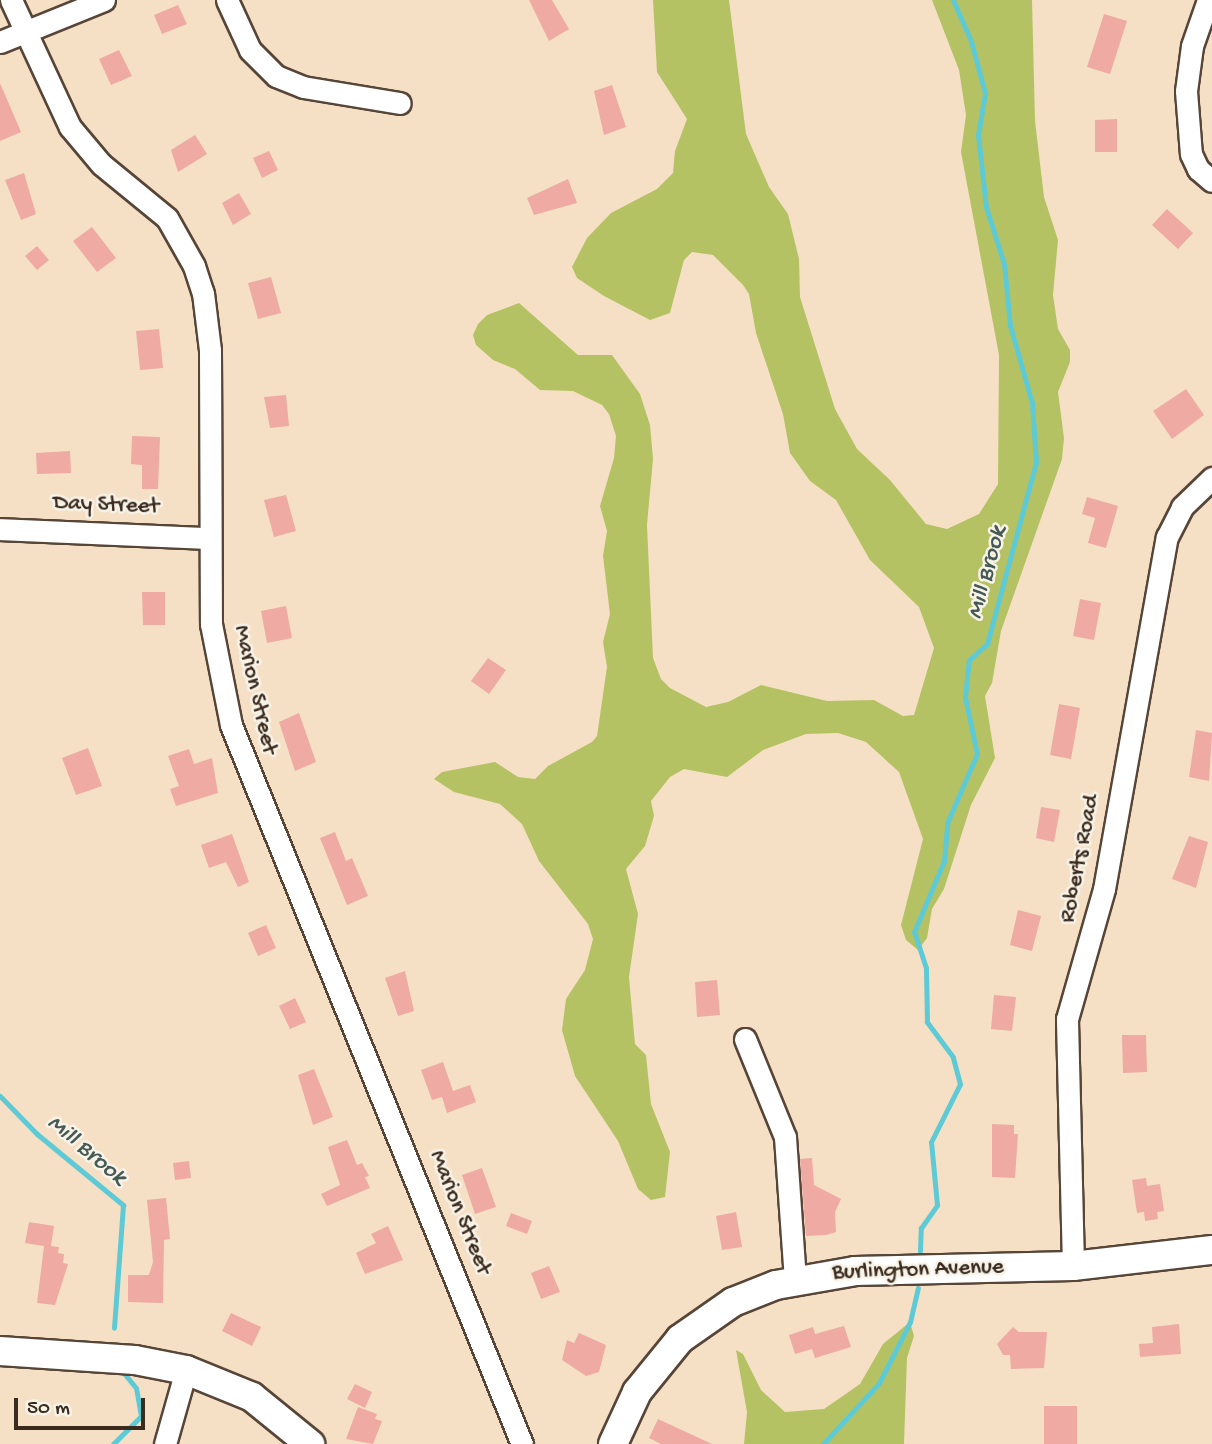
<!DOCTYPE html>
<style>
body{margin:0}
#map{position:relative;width:1212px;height:1444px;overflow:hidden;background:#f5e0c6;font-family:"Gochi Hand",sans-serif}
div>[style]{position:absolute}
.green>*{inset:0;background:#b5c263}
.stream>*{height:5px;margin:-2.5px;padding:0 2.5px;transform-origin:2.5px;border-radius:2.5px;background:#5ecad5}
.building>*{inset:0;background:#eeaaa3}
.roads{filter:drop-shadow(2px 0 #574537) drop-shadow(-2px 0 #574537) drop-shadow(0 2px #574537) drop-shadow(0 -2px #574537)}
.street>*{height:21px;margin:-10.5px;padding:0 10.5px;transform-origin:10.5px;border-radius:10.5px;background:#fff}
.secondary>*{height:28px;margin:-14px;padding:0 14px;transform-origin:14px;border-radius:14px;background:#fff}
span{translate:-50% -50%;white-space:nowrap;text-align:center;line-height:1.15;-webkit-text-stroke:5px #f7f3e8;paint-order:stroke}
.street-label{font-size:23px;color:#3b2a1e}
.water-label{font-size:24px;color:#465a55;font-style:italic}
.scale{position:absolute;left:14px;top:1398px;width:131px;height:32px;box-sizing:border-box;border:4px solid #3b2a1e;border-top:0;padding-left:9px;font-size:21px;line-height:24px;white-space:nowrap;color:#3b2a1e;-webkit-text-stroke:5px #f7f3e8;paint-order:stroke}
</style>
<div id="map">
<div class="green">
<i style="clip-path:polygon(653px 0,729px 0,746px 134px,769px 187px,788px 214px,799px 259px,800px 297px,835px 409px,857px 449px,890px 480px,926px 524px,947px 529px,979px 514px,998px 484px,999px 355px,961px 152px,966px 115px,959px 70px,932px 0,1032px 0,1035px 121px,1044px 197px,1058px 240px,1053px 295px,1058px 329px,1070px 350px,1070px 362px,1058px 392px,1064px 438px,1062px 459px,1001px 631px,992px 683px,985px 696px,995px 758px,971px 805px,944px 889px,932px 909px,927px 938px,918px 950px,906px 940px,901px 925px,923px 839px,899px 772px,866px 742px,838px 733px,806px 734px,763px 750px,727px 777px,684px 769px,670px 777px,651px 801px,654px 816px,645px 846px,626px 869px,638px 914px,629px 977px,635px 1044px,646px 1055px,651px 1104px,670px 1152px,665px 1197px,651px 1200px,638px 1189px,618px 1141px,575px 1076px,562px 1030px,566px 999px,585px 970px,593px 939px,588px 924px,539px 861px,522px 824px,500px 804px,454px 792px,434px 779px,442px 772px,495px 762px,518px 777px,535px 779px,548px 766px,592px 742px,597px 736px,607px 667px,603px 642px,610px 614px,603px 556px,607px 531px,600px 506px,614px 458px,616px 436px,609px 414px,602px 405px,573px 391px,540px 390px,515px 369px,493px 360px,476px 345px,473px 335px,478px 324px,487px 315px,519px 303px,578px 355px,612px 355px,640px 394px,650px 425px,653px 459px,647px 525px,653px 658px,661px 679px,670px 688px,706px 707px,728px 702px,761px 685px,827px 701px,874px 700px,903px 716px,914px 715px,934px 648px,919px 607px,870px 560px,836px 500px,810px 481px,790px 453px,783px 414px,756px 333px,749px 294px,743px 285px,713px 255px,692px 252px,684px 260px,670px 313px,650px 320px,604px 296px,577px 278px,572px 267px,587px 238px,611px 213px,657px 189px,673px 173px,675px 151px,687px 119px,657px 72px)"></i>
<i style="clip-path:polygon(910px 1322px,914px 1336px,907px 1358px,904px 1444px,744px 1444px,747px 1412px,736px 1350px,743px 1354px,761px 1390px,785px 1412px,824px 1409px,860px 1384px,883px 1344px)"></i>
</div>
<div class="stream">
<i style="left:0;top:1096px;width:53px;rotate:45.8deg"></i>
<i style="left:37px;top:1134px;width:112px;rotate:39.5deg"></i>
<i style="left:123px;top:1205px;width:123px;rotate:94.2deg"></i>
<i style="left:920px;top:1251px;width:23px;rotate:-88deg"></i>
<i style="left:921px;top:1228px;width:28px;rotate:-55deg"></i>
<i style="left:937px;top:1205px;width:63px;rotate:-95.4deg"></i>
<i style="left:931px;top:1142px;width:65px;rotate:-63.4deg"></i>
<i style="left:960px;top:1084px;width:28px;rotate:-105deg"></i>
<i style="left:953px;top:1057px;width:44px;rotate:-126.6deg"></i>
<i style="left:927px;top:1022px;width:54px;rotate:-91.1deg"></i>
<i style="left:926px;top:968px;width:38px;rotate:-108deg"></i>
<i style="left:914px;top:932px;width:77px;rotate:-67.1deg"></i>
<i style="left:944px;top:861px;width:38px;rotate:-85deg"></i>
<i style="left:947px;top:823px;width:75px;rotate:-66.5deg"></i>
<i style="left:977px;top:754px;width:58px;rotate:-101.9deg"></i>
<i style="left:965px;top:697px;width:37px;rotate:-84deg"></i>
<i style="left:969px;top:660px;width:24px;rotate:-42deg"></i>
<i style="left:987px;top:644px;width:188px;rotate:-74.9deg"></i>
<i style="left:1036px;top:462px;width:59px;rotate:-93.9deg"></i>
<i style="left:1032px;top:403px;width:81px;rotate:-105.8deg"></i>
<i style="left:1010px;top:325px;width:61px;rotate:-95.6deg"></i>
<i style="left:1004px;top:264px;width:60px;rotate:-107.5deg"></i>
<i style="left:986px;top:207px;width:72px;rotate:-96.3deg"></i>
<i style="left:978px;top:135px;width:43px;rotate:-80.5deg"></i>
<i style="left:985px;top:93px;width:54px;rotate:-105.1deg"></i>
<i style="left:971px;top:41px;width:45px;rotate:-113.7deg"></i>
<i style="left:113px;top:1444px;width:40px;rotate:-45deg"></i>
<i style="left:141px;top:1416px;width:28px;rotate:-100deg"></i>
<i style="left:136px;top:1388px;width:22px;rotate:-129deg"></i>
<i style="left:823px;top:1444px;width:83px;rotate:-47.4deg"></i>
<i style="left:879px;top:1383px;width:68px;rotate:-63.1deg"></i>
<i style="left:910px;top:1322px;width:35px;rotate:-77deg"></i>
</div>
<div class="building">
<i style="clip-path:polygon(529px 0,552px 0,569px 29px,549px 41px)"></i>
<i style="clip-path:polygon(178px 5px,187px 24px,162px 34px,154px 15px)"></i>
<i style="clip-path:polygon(1104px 14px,1127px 21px,1110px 74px,1087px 67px)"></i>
<i style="clip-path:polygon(119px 50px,132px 76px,111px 85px,99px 59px)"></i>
<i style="clip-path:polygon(0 83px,21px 132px,0 141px)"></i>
<i style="clip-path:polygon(612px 85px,626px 127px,604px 135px,594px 91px)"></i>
<i style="clip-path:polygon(1117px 119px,1117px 152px,1095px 152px,1095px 120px)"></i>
<i style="clip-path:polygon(195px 135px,207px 154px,178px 172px,171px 150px)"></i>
<i style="clip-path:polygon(269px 151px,278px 170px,262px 178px,253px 158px)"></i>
<i style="clip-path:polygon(24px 173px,36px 214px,21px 220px,5px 180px)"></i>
<i style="clip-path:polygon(568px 179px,577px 203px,534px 215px,527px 198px)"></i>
<i style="clip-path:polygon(239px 193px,251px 214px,233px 225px,222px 203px)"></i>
<i style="clip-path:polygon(1167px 209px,1193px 233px,1178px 249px,1152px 225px)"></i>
<i style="clip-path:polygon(92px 227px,116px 258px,97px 272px,73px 241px)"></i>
<i style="clip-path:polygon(37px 246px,49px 260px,37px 270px,25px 256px)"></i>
<i style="clip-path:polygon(271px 277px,281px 313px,258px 319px,248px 283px)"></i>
<i style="clip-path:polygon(159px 329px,163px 368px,140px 370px,136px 331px)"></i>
<i style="clip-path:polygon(1186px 389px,1204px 415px,1172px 439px,1153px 411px)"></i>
<i style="clip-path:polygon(286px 395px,289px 426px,270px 428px,264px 397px)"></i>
<i style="clip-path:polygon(132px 436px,160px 437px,158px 489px,142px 489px,142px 465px,131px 464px)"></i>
<i style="clip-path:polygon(70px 451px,71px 473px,37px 474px,36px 453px)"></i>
<i style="clip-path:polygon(286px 495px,296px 531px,274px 537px,264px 500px)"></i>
<i style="clip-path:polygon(1087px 497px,1118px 506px,1106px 548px,1088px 543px,1095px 518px,1082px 514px)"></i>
<i style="clip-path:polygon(142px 592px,165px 592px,165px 625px,143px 625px)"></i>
<i style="clip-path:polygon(1080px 599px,1101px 603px,1094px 640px,1073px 636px)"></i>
<i style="clip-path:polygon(286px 606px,292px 638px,267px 643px,261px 611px)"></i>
<i style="clip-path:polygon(488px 658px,506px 670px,489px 694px,471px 681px)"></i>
<i style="clip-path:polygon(1059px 704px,1080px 708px,1071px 759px,1050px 755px)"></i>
<i style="clip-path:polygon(299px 713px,316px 762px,295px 771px,279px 722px)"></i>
<i style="clip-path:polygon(1196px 730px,1212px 733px,1209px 781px,1189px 777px)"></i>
<i style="clip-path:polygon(88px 748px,102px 786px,76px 795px,62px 758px)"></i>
<i style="clip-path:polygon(189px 749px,194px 764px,212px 758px,218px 793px,176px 806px,170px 789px,179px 786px,168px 756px)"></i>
<i style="clip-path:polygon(1041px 807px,1060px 810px,1054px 842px,1036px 838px)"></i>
<i style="clip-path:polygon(335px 832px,346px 861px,352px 858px,368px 896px,347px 905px,320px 838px)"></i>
<i style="clip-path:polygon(232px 834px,249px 882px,238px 887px,226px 862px,209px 868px,201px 845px)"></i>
<i style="clip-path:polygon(1189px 836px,1208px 842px,1196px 888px,1172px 879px)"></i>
<i style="clip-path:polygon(1018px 910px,1041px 916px,1032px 951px,1010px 945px)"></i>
<i style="clip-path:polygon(266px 925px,276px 948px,258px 956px,248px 933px)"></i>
<i style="clip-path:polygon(405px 971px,414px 1011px,398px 1016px,385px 978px)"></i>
<i style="clip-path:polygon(717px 980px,720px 1015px,697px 1017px,695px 982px)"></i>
<i style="clip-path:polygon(994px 995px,1016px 997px,1012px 1031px,991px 1029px)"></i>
<i style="clip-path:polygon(295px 998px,306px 1022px,290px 1029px,279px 1006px)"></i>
<i style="clip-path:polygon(1122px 1035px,1146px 1035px,1147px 1072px,1123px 1073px)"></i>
<i style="clip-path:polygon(443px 1062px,453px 1091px,470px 1085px,476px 1102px,447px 1113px,442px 1097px,432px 1100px,421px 1070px)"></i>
<i style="clip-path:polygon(314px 1069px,333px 1117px,313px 1125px,298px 1075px)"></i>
<i style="clip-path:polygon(992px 1124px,1014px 1125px,1014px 1134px,1018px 1134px,1015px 1178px,992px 1177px)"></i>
<i style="clip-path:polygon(347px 1140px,357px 1165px,362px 1163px,369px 1176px,365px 1177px,370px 1188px,327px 1206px,321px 1194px,340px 1185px,328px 1147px)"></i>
<i style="clip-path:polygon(812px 1158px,814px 1185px,841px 1199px,835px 1212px,836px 1232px,826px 1235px,806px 1236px,800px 1159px)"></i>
<i style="clip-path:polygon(189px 1161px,191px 1178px,175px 1180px,173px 1163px)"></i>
<i style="clip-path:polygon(482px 1168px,496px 1207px,475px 1214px,462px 1175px)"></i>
<i style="clip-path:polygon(1146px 1178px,1147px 1186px,1160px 1184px,1164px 1211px,1157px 1212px,1158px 1219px,1145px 1221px,1144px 1212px,1137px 1213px,1132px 1180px)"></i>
<i style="clip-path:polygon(166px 1198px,170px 1239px,164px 1240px,163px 1303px,128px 1302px,128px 1275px,149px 1275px,153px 1262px,147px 1200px)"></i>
<i style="clip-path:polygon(736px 1212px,742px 1247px,722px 1250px,716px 1216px)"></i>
<i style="clip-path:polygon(511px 1213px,532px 1221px,527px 1234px,506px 1226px)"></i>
<i style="clip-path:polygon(29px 1222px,54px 1226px,51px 1246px,59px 1247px,58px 1253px,64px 1254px,63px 1263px,68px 1264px,55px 1305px,37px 1303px,44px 1246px,25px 1243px)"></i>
<i style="clip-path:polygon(388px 1226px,403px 1260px,365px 1274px,356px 1253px,376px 1243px,371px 1234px)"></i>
<i style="clip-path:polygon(549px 1266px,560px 1292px,541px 1299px,531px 1273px)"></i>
<i style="clip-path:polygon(231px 1313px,261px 1327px,252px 1346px,222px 1331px)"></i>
<i style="clip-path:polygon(1179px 1324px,1181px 1354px,1140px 1357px,1139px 1344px,1153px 1343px,1152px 1327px)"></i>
<i style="clip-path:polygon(844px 1326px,851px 1347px,815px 1358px,812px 1349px,795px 1354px,789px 1335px,813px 1327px,815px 1334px)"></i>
<i style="clip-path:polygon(1013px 1327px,1019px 1332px,1047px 1332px,1044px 1368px,1011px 1369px,1010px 1355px,1003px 1355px,997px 1344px)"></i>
<i style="clip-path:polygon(579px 1333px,606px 1345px,599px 1372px,586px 1376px,562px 1360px,567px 1340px,574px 1343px)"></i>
<i style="clip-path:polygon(355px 1384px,372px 1392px,365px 1408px,347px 1399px)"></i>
<i style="clip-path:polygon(1044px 1406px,1077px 1406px,1077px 1444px,1044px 1444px)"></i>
<i style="clip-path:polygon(358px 1407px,377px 1414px,375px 1419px,382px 1421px,373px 1444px,346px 1439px)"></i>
<i style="clip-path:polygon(658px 1419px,712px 1444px,661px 1444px,649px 1438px)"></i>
</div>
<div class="roads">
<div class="street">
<i style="left:11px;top:0;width:140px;rotate:65.1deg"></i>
<i style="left:70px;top:127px;width:48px;rotate:50deg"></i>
<i style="left:101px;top:164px;width:85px;rotate:39.3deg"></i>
<i style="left:167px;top:218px;width:55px;rotate:60.6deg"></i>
<i style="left:194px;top:266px;width:28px;rotate:72deg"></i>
<i style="left:203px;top:293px;width:57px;rotate:83deg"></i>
<i style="left:210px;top:350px;width:274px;rotate:89.8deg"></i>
<i style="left:211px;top:624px;width:103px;rotate:78.8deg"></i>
<i style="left:231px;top:725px;width:776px;rotate:67.97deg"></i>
<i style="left:227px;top:0;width:55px;rotate:65.3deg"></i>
<i style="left:250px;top:50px;width:37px;rotate:45deg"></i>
<i style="left:276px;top:76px;width:29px;rotate:22deg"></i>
<i style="left:303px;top:87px;width:98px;rotate:9.4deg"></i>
<i style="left:1208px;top:0;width:49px;rotate:109.2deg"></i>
<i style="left:1192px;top:46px;width:45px;rotate:97.6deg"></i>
<i style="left:1186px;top:91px;width:63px;rotate:85.5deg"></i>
<i style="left:1191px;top:154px;width:17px;rotate:65deg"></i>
<i style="left:1198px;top:169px;width:18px;rotate:41deg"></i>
<i style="left:0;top:42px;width:112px;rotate:-22deg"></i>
<i style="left:0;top:529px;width:210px;rotate:2.5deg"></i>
<i style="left:745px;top:1039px;width:106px;rotate:67.8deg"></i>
<i style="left:785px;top:1137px;width:143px;rotate:86deg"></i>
<i style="left:1073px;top:1266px;width:247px;rotate:-91.4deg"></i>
<i style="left:1067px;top:1019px;width:135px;rotate:-74.1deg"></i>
<i style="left:1104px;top:889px;width:358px;rotate:-79.9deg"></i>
<i style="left:1167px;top:537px;width:34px;rotate:-63deg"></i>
<i style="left:1182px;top:507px;width:42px;rotate:-44deg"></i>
<i style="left:165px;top:1444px;width:77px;rotate:-74.2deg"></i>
</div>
<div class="secondary">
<i style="left:0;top:1351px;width:135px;rotate:3.8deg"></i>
<i style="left:135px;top:1360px;width:52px;rotate:11.1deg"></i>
<i style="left:186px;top:1370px;width:71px;rotate:22.2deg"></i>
<i style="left:252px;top:1397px;width:75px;rotate:39deg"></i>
<i style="left:613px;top:1444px;width:57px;rotate:-65.2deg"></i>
<i style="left:637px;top:1392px;width:68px;rotate:-50.9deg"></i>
<i style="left:680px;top:1339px;width:65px;rotate:-34.9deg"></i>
<i style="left:733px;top:1302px;width:46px;rotate:-21.6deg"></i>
<i style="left:776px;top:1285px;width:80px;rotate:-10deg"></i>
<i style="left:855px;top:1271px;width:218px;rotate:-1.3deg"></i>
<i style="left:1073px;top:1266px;width:140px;rotate:-6.6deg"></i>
</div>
</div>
<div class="street-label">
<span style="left:106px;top:506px;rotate:2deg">Day Street</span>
<span style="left:254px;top:690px;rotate:77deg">Marion Street</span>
<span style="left:1081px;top:859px;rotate:-79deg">Roberts Road</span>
<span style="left:459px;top:1213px;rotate:68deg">Marion Street</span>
<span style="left:918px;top:1271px;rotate:-2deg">Burlington Avenue</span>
</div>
<div class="water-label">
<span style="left:988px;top:573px;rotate:-75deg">Mill Brook</span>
<span style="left:86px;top:1151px;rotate:40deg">Mill Brook</span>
</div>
<div class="scale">50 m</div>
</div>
